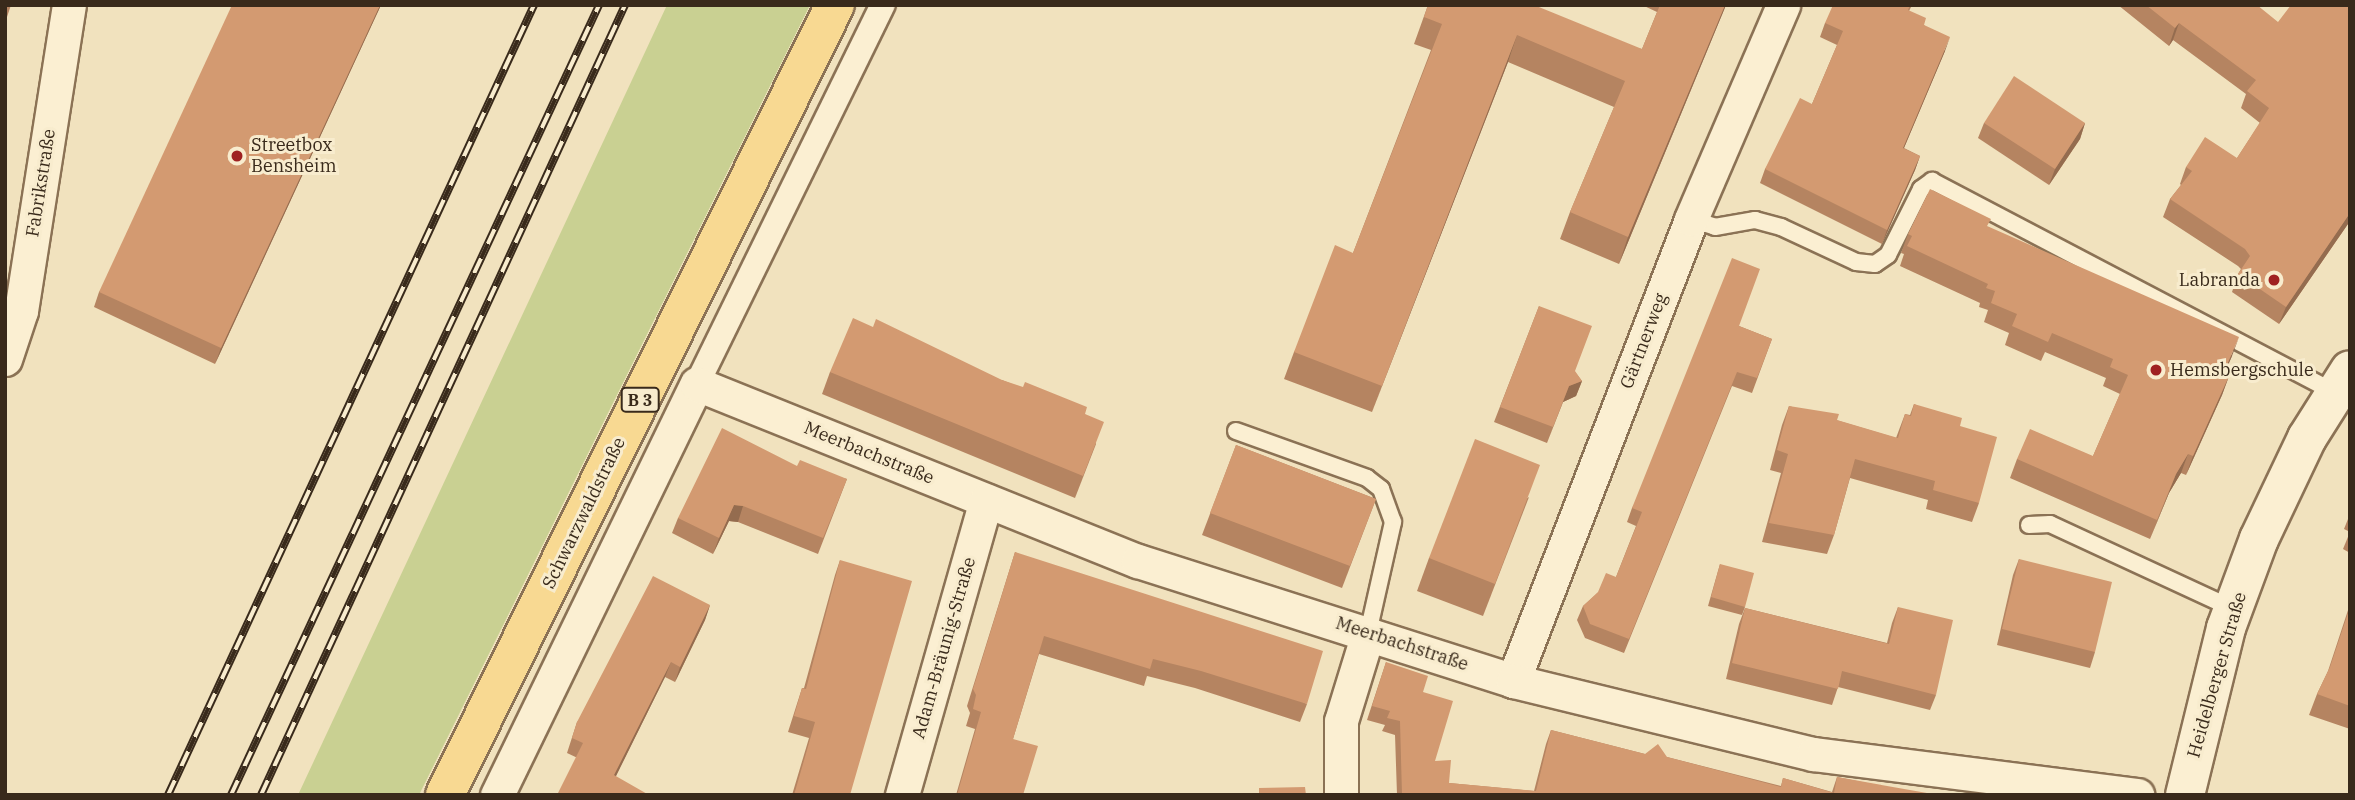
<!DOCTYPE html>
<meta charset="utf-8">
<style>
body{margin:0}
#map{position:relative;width:2355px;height:800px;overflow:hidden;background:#f1e2be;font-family:"IBM Plex Serif",serif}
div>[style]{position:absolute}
.green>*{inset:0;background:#c9d092}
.roads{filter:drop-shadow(2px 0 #8b7255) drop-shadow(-2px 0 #8b7255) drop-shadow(0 2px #8b7255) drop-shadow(0 -2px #8b7255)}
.service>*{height:16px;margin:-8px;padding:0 8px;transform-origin:8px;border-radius:8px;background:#fbefd2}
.pedestrian>*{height:24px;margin:-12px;padding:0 12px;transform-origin:12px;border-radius:12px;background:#fbefd2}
.minor>*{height:33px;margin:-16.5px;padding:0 16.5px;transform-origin:16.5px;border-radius:16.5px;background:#fbefd2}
.tertiary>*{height:38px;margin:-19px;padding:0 19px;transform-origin:19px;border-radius:19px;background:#fbefd2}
.primary>*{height:38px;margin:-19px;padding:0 19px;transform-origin:19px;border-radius:19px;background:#f8d992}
.rail>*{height:8px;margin-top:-4px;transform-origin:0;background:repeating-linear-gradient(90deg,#f8ecce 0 16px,#392a1b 0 32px);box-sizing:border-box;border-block:2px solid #392a1b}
.wall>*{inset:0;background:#b58461}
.shaded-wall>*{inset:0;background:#946c4f}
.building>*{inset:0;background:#d39a71}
.dots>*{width:19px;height:19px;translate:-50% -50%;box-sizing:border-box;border:4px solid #f8ecce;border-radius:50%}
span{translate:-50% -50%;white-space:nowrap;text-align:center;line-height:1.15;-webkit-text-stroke:6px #f8ecce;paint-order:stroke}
.shield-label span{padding:2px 5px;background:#f8ecce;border:2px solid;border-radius:5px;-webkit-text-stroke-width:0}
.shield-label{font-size:16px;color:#392a1b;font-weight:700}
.poi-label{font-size:18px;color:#392a1b}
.left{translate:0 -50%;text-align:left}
.right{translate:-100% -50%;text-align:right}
.street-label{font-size:18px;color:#392a1b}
.frame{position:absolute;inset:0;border:7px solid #392a1b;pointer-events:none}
</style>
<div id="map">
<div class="green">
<i style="clip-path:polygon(667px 5px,810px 5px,419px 795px,298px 795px)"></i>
</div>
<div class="roads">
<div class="service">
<i style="left:1691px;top:219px;width:25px;rotate:18deg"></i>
<i style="left:1715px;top:227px;width:41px;rotate:-9.9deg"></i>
<i style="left:1755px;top:220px;width:27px;rotate:15deg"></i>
<i style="left:1781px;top:227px;width:83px;rotate:25deg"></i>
<i style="left:1856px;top:262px;width:19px;rotate:6deg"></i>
<i style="left:1875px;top:264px;width:16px;rotate:-35deg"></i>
<i style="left:1888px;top:255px;width:74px;rotate:-63.4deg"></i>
<i style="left:1921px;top:189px;width:14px;rotate:-36deg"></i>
<i style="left:1932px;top:181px;width:456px;rotate:27.7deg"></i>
<i style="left:1236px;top:431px;width:139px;rotate:19.7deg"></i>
<i style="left:1367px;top:478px;width:18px;rotate:38deg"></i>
<i style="left:1381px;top:489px;width:35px;rotate:70deg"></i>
<i style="left:1393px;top:522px;width:114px;rotate:102.7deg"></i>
<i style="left:2029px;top:525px;width:21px;rotate:-3deg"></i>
<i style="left:2050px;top:524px;width:203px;rotate:24.8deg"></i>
</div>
<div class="pedestrian">
<i style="left:697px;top:384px;width:422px;rotate:-63.9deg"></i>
</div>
<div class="minor">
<i style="left:5px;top:359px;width:51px;rotate:-71.6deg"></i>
<i style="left:21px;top:311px;width:310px;rotate:-81.1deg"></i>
<i style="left:1513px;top:681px;width:495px;rotate:-68.9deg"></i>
<i style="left:1691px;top:219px;width:233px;rotate:-66.7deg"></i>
<i style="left:497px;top:795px;width:457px;rotate:-64.1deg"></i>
<i style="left:697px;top:384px;width:475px;rotate:21.9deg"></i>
<i style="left:1138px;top:561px;width:394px;rotate:17.7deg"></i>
<i style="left:1513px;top:681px;width:309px;rotate:13.7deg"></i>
<i style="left:1813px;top:754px;width:327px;rotate:7.2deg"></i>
<i style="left:902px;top:795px;width:306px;rotate:-74.1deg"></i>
<i style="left:1341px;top:795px;width:74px;rotate:-90deg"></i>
<i style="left:1341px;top:721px;width:92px;rotate:-72.9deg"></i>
</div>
<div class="tertiary">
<i style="left:2185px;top:795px;width:172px;rotate:-76.2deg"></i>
<i style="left:2226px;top:628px;width:95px;rotate:-69.7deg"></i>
<i style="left:2259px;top:539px;width:112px;rotate:-64.6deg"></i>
<i style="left:2307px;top:438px;width:80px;rotate:-57.7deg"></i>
</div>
<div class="primary">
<i style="left:445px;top:795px;width:881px;rotate:-63.73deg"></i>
</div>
</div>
<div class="rail">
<i style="left:168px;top:795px;width:871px;rotate:-65.14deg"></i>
<i style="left:231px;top:795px;width:872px;rotate:-65.02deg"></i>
<i style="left:261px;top:795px;width:870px;rotate:-65.26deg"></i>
</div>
<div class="wall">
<i style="clip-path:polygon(5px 5px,11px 5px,7px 17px,5px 17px)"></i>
<i style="clip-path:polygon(381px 5px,215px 364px,94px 307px,99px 292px)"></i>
<i style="clip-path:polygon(1428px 5px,1642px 49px,1657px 12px,1642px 5px,1726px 5px,1619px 264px,1560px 239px,1570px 212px,1614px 107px,1508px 62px,1372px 412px,1284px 379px,1294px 352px,1353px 253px,1431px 50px,1414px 44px)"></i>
<i style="clip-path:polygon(1912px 5px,1909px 11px,1924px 25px,1945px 51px,1904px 148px,1920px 156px,1915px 170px,1882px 244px,1760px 183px,1765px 169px,1812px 104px,1837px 45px,1820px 37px,1825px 23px)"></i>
<i style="clip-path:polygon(2118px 5px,2257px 5px,2350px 221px,2279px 324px,2232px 292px,2238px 274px,2241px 269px,2238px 266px,2163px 217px,2170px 199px,2181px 185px,2180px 184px,2186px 167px,2237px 158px,2260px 123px,2241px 108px,2246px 94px,2173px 40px,2169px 46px)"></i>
<i style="clip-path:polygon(1984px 123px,2085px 123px,2080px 139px,2049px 185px,1978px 138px)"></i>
<i style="clip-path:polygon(1988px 227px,2232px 356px,2224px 374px,2229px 376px,2222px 395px,2186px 475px,2181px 473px,2169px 493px,2150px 539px,2010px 478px,2017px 459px,2093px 456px,2120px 394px,2103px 386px,2106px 378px,2045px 352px,2041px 361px,2005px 345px,2009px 333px,1984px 322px,1988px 310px,1979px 307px,1980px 303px,1900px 266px,1904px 254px,1901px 253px,1908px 234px)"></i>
<i style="clip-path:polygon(1539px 306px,1575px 372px,1582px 381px,1576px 396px,1563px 402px,1547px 443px,1494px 422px)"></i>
<i style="clip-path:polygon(1739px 326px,1772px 339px,1752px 393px,1732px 386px,1624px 653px,1585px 638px,1577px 620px,1583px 606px,1616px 577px,1636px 526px,1627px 522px,1632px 508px)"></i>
<i style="clip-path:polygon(830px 372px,1002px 380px,1085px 414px,1096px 444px,1075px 498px,822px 394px)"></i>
<i style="clip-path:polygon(1914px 404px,1960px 426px,1979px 503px,1972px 522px,1926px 509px,1928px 500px,1850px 478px,1834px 535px,1827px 554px,1762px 542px,1781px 473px,1770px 470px,1782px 425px,1789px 406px,1896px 438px,1905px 414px,1910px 415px)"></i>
<i style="clip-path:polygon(1236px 445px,1376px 499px,1342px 588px,1202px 535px)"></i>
<i style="clip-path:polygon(797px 466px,847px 479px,818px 554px,738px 522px,729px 521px,713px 554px,672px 533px,678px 518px)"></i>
<i style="clip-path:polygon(1529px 497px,1483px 616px,1417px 591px,1429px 558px)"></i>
<i style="clip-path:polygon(2350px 514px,2350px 532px,2344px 529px)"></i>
<i style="clip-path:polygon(2350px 532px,2350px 553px,2343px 549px)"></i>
<i style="clip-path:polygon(1015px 552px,1307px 704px,1300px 722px,1195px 688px,1147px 676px,1144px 686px,1039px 654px,1013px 739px,1023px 795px,956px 795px,975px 729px,966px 726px,970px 713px,967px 706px)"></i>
<i style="clip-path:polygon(2019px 559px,2095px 652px,2090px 668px,1997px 645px,2013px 575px)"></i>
<i style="clip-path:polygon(840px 560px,850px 795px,792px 795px,809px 738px,788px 732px,802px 688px,804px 688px,835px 575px)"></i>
<i style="clip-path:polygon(1720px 564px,1745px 607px,1742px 615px,1708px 606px)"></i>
<i style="clip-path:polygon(2350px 604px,2350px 729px,2309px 715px,2317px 694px,2328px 671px)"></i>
<i style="clip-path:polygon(710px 605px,705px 620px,675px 682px,665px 677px,616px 776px,567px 753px,577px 722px)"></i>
<i style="clip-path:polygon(1898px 607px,1936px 695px,1930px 710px,1838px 687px,1832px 705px,1726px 679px,1739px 624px,1745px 608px,1887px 643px,1892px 623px)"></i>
<i style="clip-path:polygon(1386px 662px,1423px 692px,1435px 761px,1449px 783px,1534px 791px,1546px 744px,1551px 730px,1645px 754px,1667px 757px,1781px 786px,1783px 778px,1832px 792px,1837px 777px,1927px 795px,1397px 795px,1395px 735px,1382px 731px,1385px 725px,1367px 720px)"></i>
</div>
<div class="shaded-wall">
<i style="clip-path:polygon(380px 5px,381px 5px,215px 364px,221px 348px)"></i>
<i style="clip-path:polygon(1725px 5px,1726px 5px,1619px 264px,1628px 237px)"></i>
<i style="clip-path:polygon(2179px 23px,2173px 40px,2169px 46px,2175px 28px)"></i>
<i style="clip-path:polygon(1517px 35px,1508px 62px,1372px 412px)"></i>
<i style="clip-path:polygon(1950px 37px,1945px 51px,1898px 162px,1903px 148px)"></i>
<i style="clip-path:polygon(2085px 123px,2080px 139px,2049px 185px,2055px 169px)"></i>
<i style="clip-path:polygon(1920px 156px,1915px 170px,1882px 244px,1887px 230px)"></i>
<i style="clip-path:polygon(2350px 213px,2350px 221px,2279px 324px,2286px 307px)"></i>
<i style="clip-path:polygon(2239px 337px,2232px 356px,2216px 393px,2223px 374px)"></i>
<i style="clip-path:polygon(2229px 376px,2222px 395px,2186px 475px,2193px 456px)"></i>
<i style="clip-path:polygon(1582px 381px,1576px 396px,1563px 402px,1547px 443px,1569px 386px)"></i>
<i style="clip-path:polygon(2188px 454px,2181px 473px,2169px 493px,2150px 539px,2176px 474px)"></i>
<i style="clip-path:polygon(734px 505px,743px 506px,738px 522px,729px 521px,713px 554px,719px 538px)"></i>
<i style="clip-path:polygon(710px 605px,705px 620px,675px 682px,680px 667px)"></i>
<i style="clip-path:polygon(671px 662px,665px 677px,609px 790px,614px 775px)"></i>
</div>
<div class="building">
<i style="clip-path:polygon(232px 5px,380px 5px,221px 348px,99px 292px)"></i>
<i style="clip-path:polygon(1428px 5px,1534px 5px,1642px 49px,1660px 5px,1725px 5px,1628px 237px,1570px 212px,1625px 81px,1517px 35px,1382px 386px,1294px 352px,1335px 245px,1353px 253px,1442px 24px,1424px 17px)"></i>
<i style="clip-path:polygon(1833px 5px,1910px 5px,1908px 10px,1926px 18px,1924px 25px,1950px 37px,1903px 148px,1920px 156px,1887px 230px,1765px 169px,1800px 98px,1812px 104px,1843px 31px,1825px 23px)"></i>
<i style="clip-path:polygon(2146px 5px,2257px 5px,2278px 22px,2291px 5px,2350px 5px,2350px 213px,2286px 307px,2238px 274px,2250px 256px,2245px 249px,2170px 199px,2192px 171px,2186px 167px,2205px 137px,2237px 158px,2269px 108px,2247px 91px,2256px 80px,2179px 23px,2175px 28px)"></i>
<i style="clip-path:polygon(2014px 76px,2085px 123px,2055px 169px,1984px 123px)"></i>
<i style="clip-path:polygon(1930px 189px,1991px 219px,1987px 226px,2239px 337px,2223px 374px,2229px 376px,2193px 456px,2188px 454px,2176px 474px,2157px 520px,2017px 459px,2030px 429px,2093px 456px,2128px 375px,2110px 367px,2113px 359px,2052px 333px,2048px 342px,2012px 326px,2017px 314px,1991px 303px,1995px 291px,1986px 288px,1988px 284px,1907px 246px,1912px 236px,1908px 234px)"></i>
<i style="clip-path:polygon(1732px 258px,1760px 269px,1739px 326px,1772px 339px,1757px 378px,1737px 372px,1629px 639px,1590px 624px,1583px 606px,1598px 592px,1606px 573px,1616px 577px,1642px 512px,1632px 508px)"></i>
<i style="clip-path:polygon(1539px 306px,1592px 326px,1575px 371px,1582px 381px,1569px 386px,1553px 427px,1500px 407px)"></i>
<i style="clip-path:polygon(853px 318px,873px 327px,876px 319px,1002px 380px,1023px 387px,1025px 382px,1087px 407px,1085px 414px,1104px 422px,1083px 476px,830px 372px)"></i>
<i style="clip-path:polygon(1914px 404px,1962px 418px,1960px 426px,1997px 437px,1979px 503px,1933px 490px,1935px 481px,1855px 459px,1834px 535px,1769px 523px,1788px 454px,1777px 450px,1789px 406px,1839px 414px,1837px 420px,1898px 438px,1905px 414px,1911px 416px)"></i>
<i style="clip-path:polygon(722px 428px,797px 466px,800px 460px,847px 479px,823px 538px,743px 506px,734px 505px,719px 538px,678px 518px)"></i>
<i style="clip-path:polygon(1475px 439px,1540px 465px,1495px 584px,1429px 558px)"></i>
<i style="clip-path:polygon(1236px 445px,1376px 499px,1350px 566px,1210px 513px)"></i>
<i style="clip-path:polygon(1015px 552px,1323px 651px,1307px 704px,1201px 671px,1153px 659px,1150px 669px,1044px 636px,1013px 739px,1038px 746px,1023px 795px,957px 795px,981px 712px,973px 709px,976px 695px,973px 689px)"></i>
<i style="clip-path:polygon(2019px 559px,2112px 582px,2095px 652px,2002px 629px)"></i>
<i style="clip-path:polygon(840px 560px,912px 581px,850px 795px,794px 795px,815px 722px,794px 716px,802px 688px,806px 689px)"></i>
<i style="clip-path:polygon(1720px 564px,1754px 573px,1745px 607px,1711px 597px)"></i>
<i style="clip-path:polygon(653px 576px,710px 605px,680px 667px,671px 662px,614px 775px,649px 795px,557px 795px,583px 743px,572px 738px,577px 722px)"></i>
<i style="clip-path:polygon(1898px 607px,1953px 620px,1936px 695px,1842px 671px,1838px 689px,1732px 663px,1745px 608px,1889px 644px)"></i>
<i style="clip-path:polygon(2350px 607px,2350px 706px,2317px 694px,2330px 667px)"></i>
<i style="clip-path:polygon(1386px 662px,1428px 676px,1423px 692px,1453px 701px,1435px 761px,1451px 760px,1449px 783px,1536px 791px,1551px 730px,1645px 754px,1658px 744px,1667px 757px,1781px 787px,1783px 778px,1834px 793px,1837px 777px,1927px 793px,1927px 795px,1402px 795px,1400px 721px,1387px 718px,1390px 711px,1372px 706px)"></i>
<i style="clip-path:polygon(1305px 787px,1306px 795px,1259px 795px,1259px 788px)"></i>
</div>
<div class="dots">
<i style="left:237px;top:156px;background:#9f2121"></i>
<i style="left:2274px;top:280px;background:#9f2121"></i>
<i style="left:2156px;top:370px;background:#9f2121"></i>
</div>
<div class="shield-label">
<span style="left:640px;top:400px">B 3</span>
</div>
<div class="poi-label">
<span class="left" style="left:251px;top:156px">Streetbox<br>Bensheim</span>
<span class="right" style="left:2260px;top:280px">Labranda</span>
<span class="left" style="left:2170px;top:370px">Hemsbergschule</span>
</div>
<div class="street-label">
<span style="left:41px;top:183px;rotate:-81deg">Fabrikstraße</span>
<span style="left:1644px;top:341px;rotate:-69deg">Gärtnerweg</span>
<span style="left:869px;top:453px;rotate:22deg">Meerbachstraße</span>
<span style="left:584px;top:513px;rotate:-64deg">Schwarzwaldstraße</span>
<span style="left:1402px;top:644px;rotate:18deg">Meerbachstraße</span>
<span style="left:944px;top:648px;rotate:-74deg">Adam-Bräunig-Straße</span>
<span style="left:2217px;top:675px;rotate:-74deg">Heidelberger Straße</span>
</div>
<div class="frame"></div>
</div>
